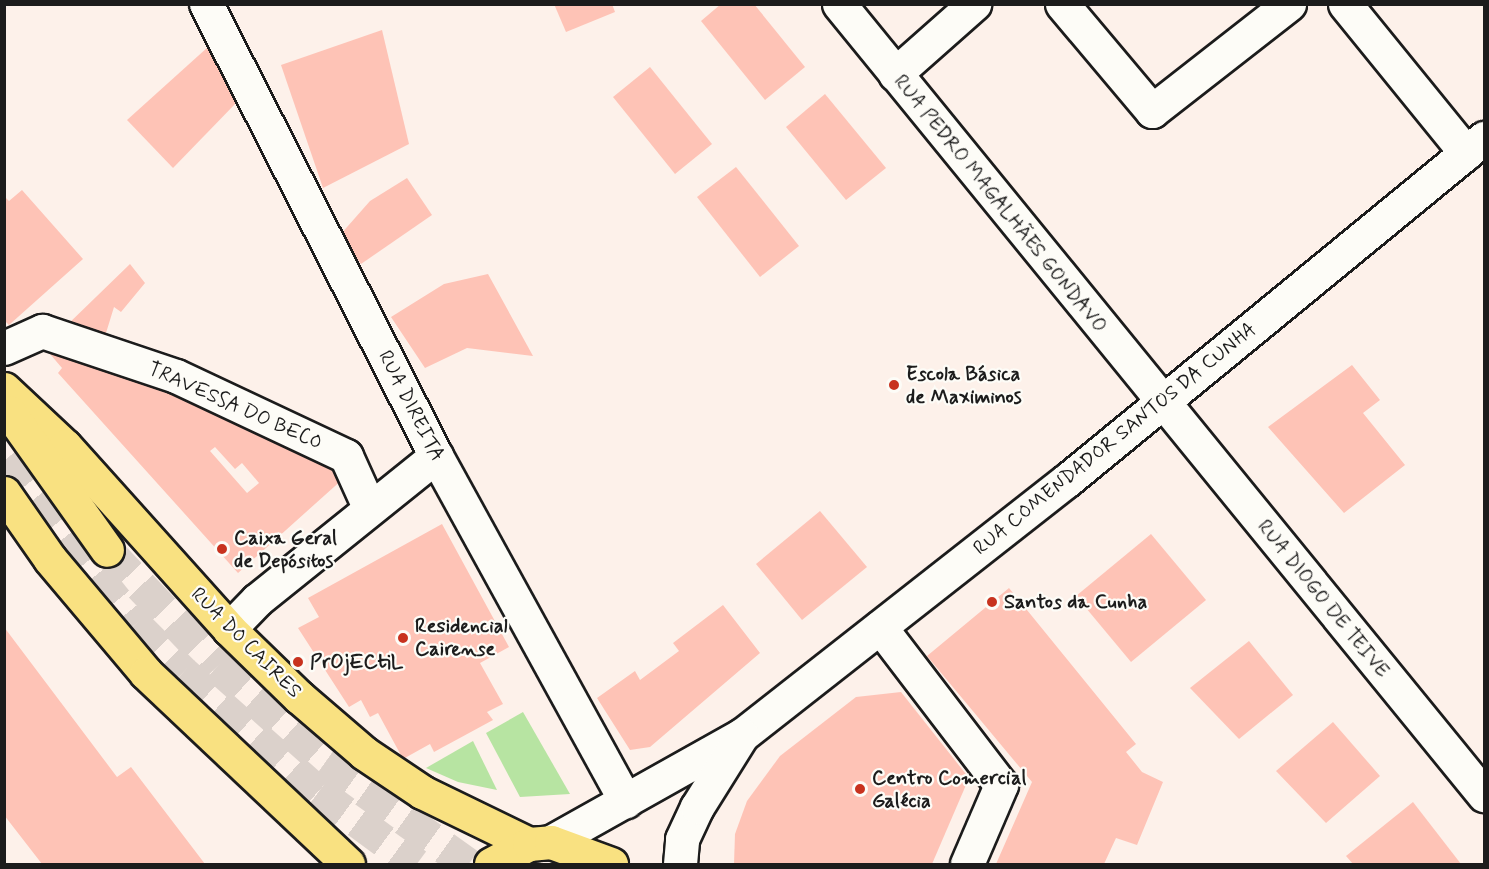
<!DOCTYPE html>
<meta charset="utf-8">
<style>
body{margin:0}
#map{position:relative;width:1489px;height:869px;overflow:hidden;background:#fdf1ea;font-family:Mynerve,sans-serif}
div>[style]{position:absolute}
.green>*{inset:0;background:#b7e4a2}
.building>*{inset:0;background:#fec3b6}
.major-tunnel>*{height:33px;margin-top:-16.5px;transform-origin:0;background:repeating-linear-gradient(90deg,#dbd1cb 0 33px,transparent 0 49px)}
.roads{filter:drop-shadow(2px 0 #1c1c1c) drop-shadow(-2px 0 #1c1c1c) drop-shadow(0 2px #1c1c1c) drop-shadow(0 -2px #1c1c1c)}
.minor>*{height:33px;margin:-16.5px;padding:0 16.5px;transform-origin:16.5px;border-radius:16.5px;background:#fdfcf7}
.major>*{height:33px;margin:-16.5px;padding:0 16.5px;transform-origin:16.5px;border-radius:16.5px;background:#f9e181}
.dots>*{width:16px;height:16px;translate:-50% -50%;box-sizing:border-box;border:3px solid #fdfcf7;border-radius:50%}
span{translate:-50% -50%;white-space:nowrap;text-align:center;line-height:1.15;-webkit-text-stroke:4.5px #fdfcf7;paint-order:stroke}
.street-label{font-size:20px;color:#1c1c1c}
.poi-label{font-size:20px;color:#1c1c1c;font-weight:700}
.left{translate:0 -50%;text-align:left}
.frame{position:absolute;inset:0;border:6px solid #1c1c1c;pointer-events:none}
</style>
<div id="map">
<div class="green">
<i style="clip-path:polygon(523px 712px,570px 794px,520px 797px,486px 733px)"></i>
<i style="clip-path:polygon(473px 741px,497px 790px,458px 782px,426px 768px)"></i>
</div>
<div class="building">
<i style="clip-path:polygon(554px 4px,612px 4px,615px 12px,566px 32px)"></i>
<i style="clip-path:polygon(721px 4px,754px 4px,805px 67px,765px 100px,701px 21px)"></i>
<i style="clip-path:polygon(382px 30px,409px 144px,323px 188px,281px 65px)"></i>
<i style="clip-path:polygon(208px 47px,237px 102px,173px 168px,127px 120px)"></i>
<i style="clip-path:polygon(650px 67px,712px 144px,675px 174px,613px 97px)"></i>
<i style="clip-path:polygon(825px 94px,886px 168px,846px 200px,786px 127px)"></i>
<i style="clip-path:polygon(736px 167px,799px 246px,760px 277px,697px 197px)"></i>
<i style="clip-path:polygon(407px 178px,432px 215px,361px 264px,340px 235px,370px 201px)"></i>
<i style="clip-path:polygon(22px 190px,83px 259px,9px 325px,4px 320px,4px 196px,9px 201px)"></i>
<i style="clip-path:polygon(130px 264px,145px 283px,121px 312px,114px 307px,102px 346px,63px 329px)"></i>
<i style="clip-path:polygon(488px 274px,533px 356px,467px 348px,425px 368px,391px 317px,444px 284px)"></i>
<i style="clip-path:polygon(evenodd,57px 345px,337px 460px,344px 478px,238px 573px,58px 373px,62px 368px,50px 354px,57px 345px,215px 447px,235px 469px,242px 463px,259px 483px,247px 493px,210px 451px,215px 447px)"></i>
<i style="clip-path:polygon(1352px 365px,1380px 400px,1363px 413px,1405px 465px,1344px 513px,1268px 427px)"></i>
<i style="clip-path:polygon(820px 511px,867px 567px,802px 620px,756px 564px)"></i>
<i style="clip-path:polygon(442px 524px,509px 647px,480px 663px,503px 704px,487px 712px,493px 720px,434px 752px,430px 744px,403px 759px,378px 713px,370px 717px,361px 700px,349px 707px,298px 628px,319px 617px,308px 598px)"></i>
<i style="clip-path:polygon(1151px 534px,1206px 600px,1131px 662px,1076px 596px)"></i>
<i style="clip-path:polygon(1009px 588px,1136px 744px,1126px 752px,1142px 772px,1163px 782px,1137px 845px,1116px 838px,1104px 864px,996px 864px,1032px 782px,927px 656px)"></i>
<i style="clip-path:polygon(723px 605px,760px 653px,650px 747px,630px 750px,597px 698px,635px 671px,640px 680px,679px 651px,673px 643px)"></i>
<i style="clip-path:polygon(4px 627px,117px 777px,131px 767px,205px 864px,42px 864px,4px 815px)"></i>
<i style="clip-path:polygon(1249px 641px,1293px 695px,1239px 739px,1190px 688px)"></i>
<i style="clip-path:polygon(901px 692px,969px 778px,932px 864px,734px 864px,735px 834px,747px 801px,780px 756px,856px 697px)"></i>
<i style="clip-path:polygon(1333px 722px,1380px 776px,1326px 823px,1276px 771px)"></i>
<i style="clip-path:polygon(1413px 802px,1461px 864px,1353px 864px,1346px 856px)"></i>
</div>
<div class="major-tunnel">
<i style="left:4px;top:460px;width:210px;rotate:51.4deg"></i>
<i style="left:135px;top:624px;width:68px;rotate:45deg"></i>
<i style="left:183px;top:672px;width:181px;rotate:41.6deg"></i>
<i style="left:318px;top:792px;width:122px;rotate:36.3deg"></i>
<i style="left:107px;top:550px;width:160px;rotate:46.5deg"></i>
<i style="left:217px;top:666px;width:144px;rotate:41.6deg"></i>
<i style="left:325px;top:762px;width:176px;rotate:35.5deg"></i>
</div>
<div class="roads">
<div class="minor">
<i style="left:206px;top:4px;width:507px;rotate:63.03deg"></i>
<i style="left:436px;top:456px;width:394px;rotate:61.2deg"></i>
<i style="left:839px;top:4px;width:1021px;rotate:50.81deg"></i>
<i style="left:1062px;top:4px;width:140px;rotate:49.9deg"></i>
<i style="left:1152px;top:111px;width:174px;rotate:-38deg"></i>
<i style="left:1345px;top:4px;width:192px;rotate:50.9deg"></i>
<i style="left:895px;top:74px;width:106px;rotate:-41.5deg"></i>
<i style="left:4px;top:348px;width:42px;rotate:-24.1deg"></i>
<i style="left:42px;top:331px;width:141px;rotate:18.6deg"></i>
<i style="left:176px;top:376px;width:188px;rotate:25.2deg"></i>
<i style="left:346px;top:456px;width:56px;rotate:65.7deg"></i>
<i style="left:880px;top:627px;width:199px;rotate:52.6deg"></i>
<i style="left:1001px;top:785px;width:86px;rotate:113.3deg"></i>
<i style="left:229px;top:629px;width:40px;rotate:-46deg"></i>
<i style="left:257px;top:600px;width:230px;rotate:-38.8deg"></i>
<i style="left:551px;top:842px;width:219px;rotate:-29.3deg"></i>
<i style="left:742px;top:735px;width:412px;rotate:-38.1deg"></i>
<i style="left:1066px;top:481px;width:541px;rotate:-39.37deg"></i>
<i style="left:680px;top:864px;width:25px;rotate:-85deg"></i>
<i style="left:682px;top:839px;width:35px;rotate:-65deg"></i>
<i style="left:697px;top:807px;width:85px;rotate:-58deg"></i>
</div>
<div class="major">
<i style="left:4px;top:389px;width:83px;rotate:43.1deg"></i>
<i style="left:65px;top:446px;width:246px;rotate:48.1deg"></i>
<i style="left:229px;top:629px;width:98px;rotate:44.2deg"></i>
<i style="left:299px;top:697px;width:86px;rotate:40.7deg"></i>
<i style="left:364px;top:753px;width:70px;rotate:33.9deg"></i>
<i style="left:422px;top:792px;width:119px;rotate:25.9deg"></i>
<i style="left:9px;top:412px;width:169px;rotate:54.6deg"></i>
<i style="left:4px;top:493px;width:80px;rotate:55.1deg"></i>
<i style="left:50px;top:559px;width:149px;rotate:49.9deg"></i>
<i style="left:146px;top:673px;width:278px;rotate:43.4deg"></i>
<i style="left:491px;top:864px;width:43px;rotate:-27.8deg"></i>
<i style="left:529px;top:844px;width:22px;rotate:-5deg"></i>
<i style="left:551px;top:842px;width:64px;rotate:20.1deg"></i>
</div>
</div>
<div class="dots">
<i style="left:894px;top:385px;background:#c8321e"></i>
<i style="left:222px;top:549px;background:#c8321e"></i>
<i style="left:992px;top:602px;background:#c8321e"></i>
<i style="left:403px;top:638px;background:#c8321e"></i>
<i style="left:298px;top:662px;background:#c8321e"></i>
<i style="left:860px;top:789px;background:#c8321e"></i>
</div>
<div class="street-label">
<span style="left:1000px;top:204px;rotate:51deg">RUA PEDRO MAGALHÃES GONDAVO</span>
<span style="left:235px;top:406px;rotate:24deg">TRAVESSA DO BECO</span>
<span style="left:411px;top:406px;rotate:63deg">RUA DIREITA</span>
<span style="left:1115px;top:439px;rotate:-39deg">RUA COMENDADOR SANTOS DA CUNHA</span>
<span style="left:1323px;top:599px;rotate:51deg">RUA DIOGO DE TEIVE</span>
<span style="left:246px;top:643px;rotate:45deg">RUA DO CAIRES</span>
</div>
<div class="poi-label">
<span class="left" style="left:906px;top:386px">Escola Básica<br>de Maximinos</span>
<span class="left" style="left:234px;top:550px">Caixa Geral<br>de Depósitos</span>
<span class="left" style="left:1004px;top:602px">Santos da Cunha</span>
<span class="left" style="left:415px;top:638px">Residencial<br>Cairense</span>
<span class="left" style="left:310px;top:662px">PrOjECtiL</span>
<span class="left" style="left:872px;top:790px">Centro Comercial<br>Galécia</span>
</div>
<div class="frame"></div>
</div>
